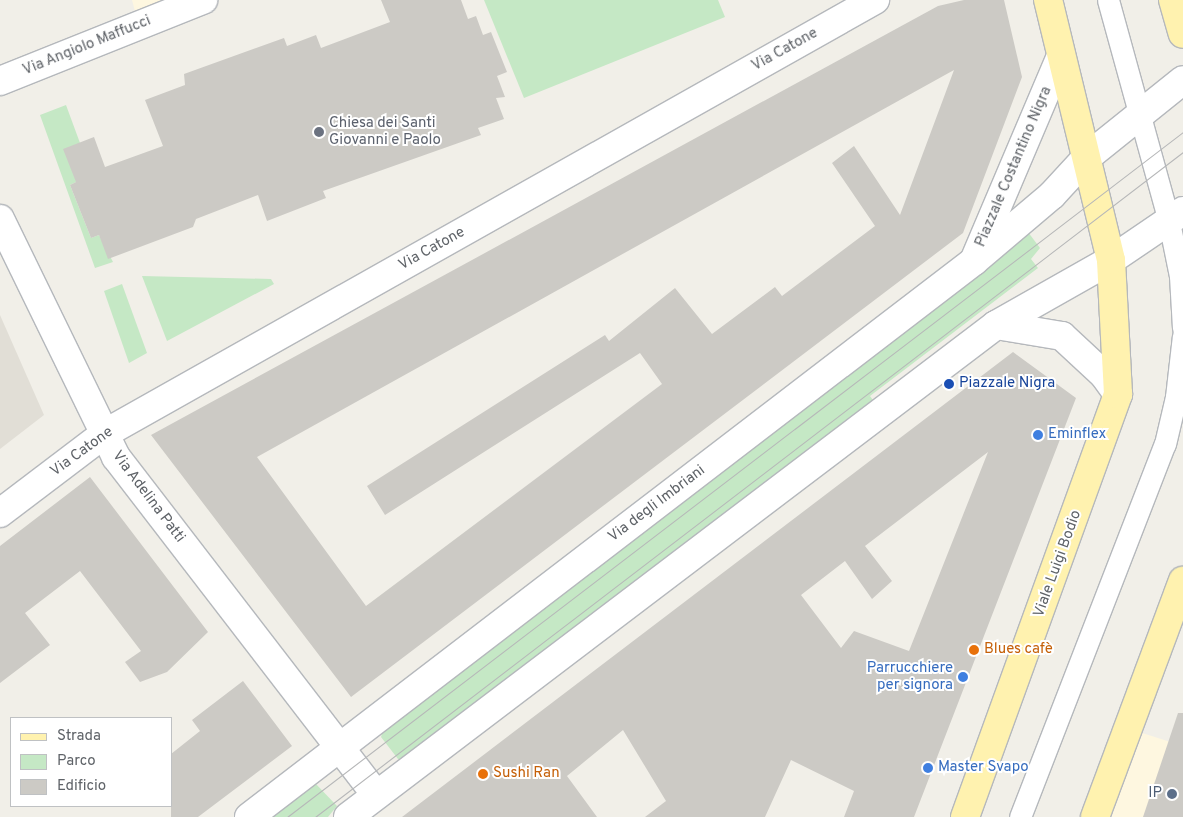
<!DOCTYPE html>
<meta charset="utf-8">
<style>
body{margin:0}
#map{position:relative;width:1183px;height:817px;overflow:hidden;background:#f1efe8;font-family:Overpass,sans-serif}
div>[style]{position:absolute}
.commercial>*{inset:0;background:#fef7e0}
.education>*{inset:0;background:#e1ded6}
.green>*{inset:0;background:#c5e8c5}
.building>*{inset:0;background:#cccac5}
.roads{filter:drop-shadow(1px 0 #b5b8bc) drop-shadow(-1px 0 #b5b8bc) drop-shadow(0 1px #b5b8bc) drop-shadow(0 -1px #b5b8bc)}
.service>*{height:21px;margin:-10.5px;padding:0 10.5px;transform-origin:10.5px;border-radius:10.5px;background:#fff}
.minor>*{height:28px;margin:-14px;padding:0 14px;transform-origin:14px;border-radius:14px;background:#fff}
.tertiary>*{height:28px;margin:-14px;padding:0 14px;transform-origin:14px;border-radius:14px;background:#fff}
.secondary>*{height:28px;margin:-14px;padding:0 14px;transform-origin:14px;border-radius:14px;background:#fff}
.primary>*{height:28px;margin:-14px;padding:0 14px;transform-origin:14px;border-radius:14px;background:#fff2af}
.tram>*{height:1px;margin:-0.5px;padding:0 0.5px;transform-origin:0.5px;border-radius:0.5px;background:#b6b7b8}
.dots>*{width:14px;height:14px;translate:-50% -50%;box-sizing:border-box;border:2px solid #fff;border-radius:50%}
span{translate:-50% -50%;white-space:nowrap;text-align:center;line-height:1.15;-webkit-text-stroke:4px #fff;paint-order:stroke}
.street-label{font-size:15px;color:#5f6368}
.worship-label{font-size:15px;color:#5b616d}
.left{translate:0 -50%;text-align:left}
.transit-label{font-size:15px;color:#164399}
.shop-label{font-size:15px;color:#366cbe}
.right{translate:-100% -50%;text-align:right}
.food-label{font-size:15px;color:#c56008}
.service-label{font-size:15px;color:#4e5e75}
.legend{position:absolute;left:10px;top:717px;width:162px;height:90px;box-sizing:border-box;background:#fff;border:1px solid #bfc1c3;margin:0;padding:6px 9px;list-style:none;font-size:15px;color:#5f6368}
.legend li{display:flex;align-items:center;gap:10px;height:25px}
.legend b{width:25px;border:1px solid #bfc1c3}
</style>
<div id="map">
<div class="commercial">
<i style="clip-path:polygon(132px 0,185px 0,137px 19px)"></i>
<i style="clip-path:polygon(1136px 731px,1183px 746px,1183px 817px,1103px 817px)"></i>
</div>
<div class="education">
<i style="clip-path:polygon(0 315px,44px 415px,0 449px)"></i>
</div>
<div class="green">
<i style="clip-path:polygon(484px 0,718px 0,725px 17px,524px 98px)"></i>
<i style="clip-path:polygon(66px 105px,80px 143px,76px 182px,70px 185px,91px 238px,99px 235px,113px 262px,95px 268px,40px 115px)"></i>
<i style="clip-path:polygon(1028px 232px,1040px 248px,1031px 259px,1038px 268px,870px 396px,875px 403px,404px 759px,398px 759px,381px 737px,383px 731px)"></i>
<i style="clip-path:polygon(142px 276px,271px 279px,274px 284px,167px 341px)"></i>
<i style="clip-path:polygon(122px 284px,147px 353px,129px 363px,104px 291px)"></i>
<i style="clip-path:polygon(315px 783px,337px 806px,328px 817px,270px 817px)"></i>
</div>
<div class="building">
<i style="clip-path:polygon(381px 0,461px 0,468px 19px,476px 16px,483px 35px,491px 32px,507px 72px,497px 76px,505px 97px,496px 98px,504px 119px,478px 128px,481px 135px,323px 191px,326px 198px,267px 221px,258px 195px,196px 219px,193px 227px,108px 259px,99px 235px,91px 238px,70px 185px,76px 182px,63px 149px,94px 137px,105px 167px,163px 146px,145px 100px,185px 85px,184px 74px,284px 38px,287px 46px,316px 35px,321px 48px,390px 22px)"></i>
<i style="clip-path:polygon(evenodd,964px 0,1004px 0,1022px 77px,963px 233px,351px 697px,151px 435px,938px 6px,964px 0,954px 70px,900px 215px,854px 146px,832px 163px,875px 226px,782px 296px,775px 287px,712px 334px,675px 288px,609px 341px,605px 335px,367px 486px,385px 515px,640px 353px,662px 384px,366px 606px,257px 457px,954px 70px)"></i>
<i style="clip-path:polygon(evenodd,1013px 352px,1076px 398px,914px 817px,844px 817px,854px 791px,791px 760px,765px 817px,645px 817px,666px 801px,623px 730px,567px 776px,597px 817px,402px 817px,1013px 352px,988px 452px,909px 651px,854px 631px,841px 648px,801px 595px,845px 561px,872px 599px,892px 581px,865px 546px,988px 452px)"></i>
<i style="clip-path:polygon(90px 477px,208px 632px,167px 672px,140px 682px,125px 662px,141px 651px,80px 571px,25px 613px,50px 645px,0 683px,0 546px)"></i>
<i style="clip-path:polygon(243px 681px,292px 746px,198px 817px,171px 817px,171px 754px,200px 731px,192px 720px)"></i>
<i style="clip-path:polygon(1178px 713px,1183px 713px,1183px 817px,1143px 817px)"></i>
</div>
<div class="roads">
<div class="service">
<i style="left:1108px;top:0;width:230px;rotate:74.6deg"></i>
<i style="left:1169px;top:222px;width:55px;rotate:78.5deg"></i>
<i style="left:1180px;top:276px;width:52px;rotate:86.7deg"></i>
<i style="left:1020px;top:817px;width:400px;rotate:-68.8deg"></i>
<i style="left:1165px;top:444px;width:48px;rotate:-76.8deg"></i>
<i style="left:1176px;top:397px;width:61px;rotate:-83.5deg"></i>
</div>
<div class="minor">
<i style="left:0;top:81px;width:219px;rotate:-21.8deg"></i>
<i style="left:0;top:219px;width:265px;rotate:64deg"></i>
<i style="left:116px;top:457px;width:426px;rotate:52.4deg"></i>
<i style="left:974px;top:261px;width:223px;rotate:-67deg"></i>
<i style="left:996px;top:325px;width:67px;rotate:9.5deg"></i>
<i style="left:1062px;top:336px;width:57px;rotate:42.9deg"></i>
<i style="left:1104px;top:375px;width:24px;rotate:54deg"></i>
<i style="left:0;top:513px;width:131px;rotate:-37.2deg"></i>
<i style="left:104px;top:434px;width:885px;rotate:-29.38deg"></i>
</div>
<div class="tertiary">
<i style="left:249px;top:817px;width:914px;rotate:-37.48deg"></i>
<i style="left:974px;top:261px;width:102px;rotate:-40.2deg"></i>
<i style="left:1052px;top:195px;width:50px;rotate:-47.4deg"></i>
<i style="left:348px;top:817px;width:814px;rotate:-37.21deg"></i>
<i style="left:996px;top:325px;width:132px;rotate:-29.5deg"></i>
</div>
<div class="secondary">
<i style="left:1086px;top:158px;width:124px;rotate:-38.8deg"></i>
<i style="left:1111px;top:260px;width:87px;rotate:-34.2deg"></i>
</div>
<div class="primary">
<i style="left:1173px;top:0;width:35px;rotate:74deg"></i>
<i style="left:965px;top:817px;width:450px;rotate:-70.1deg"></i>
<i style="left:1118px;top:394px;width:134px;rotate:-93deg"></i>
<i style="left:1111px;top:260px;width:268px;rotate:-103.6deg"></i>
<i style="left:1095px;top:817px;width:252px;rotate:-69.6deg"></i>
</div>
</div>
<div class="tram">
<i style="left:287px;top:817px;width:1128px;rotate:-37.4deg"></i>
<i style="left:315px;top:817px;width:1093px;rotate:-37.46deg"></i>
</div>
<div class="dots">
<i style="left:319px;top:132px;background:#6b7280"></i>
<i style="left:949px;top:384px;background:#1a4fb4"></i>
<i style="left:1038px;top:435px;background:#3f7fe0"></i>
<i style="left:974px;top:650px;background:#e8710a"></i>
<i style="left:963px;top:677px;background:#3f7fe0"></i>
<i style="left:928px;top:768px;background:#3f7fe0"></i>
<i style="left:483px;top:774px;background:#e8710a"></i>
<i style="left:1172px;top:794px;background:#5c6f8a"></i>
</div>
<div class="street-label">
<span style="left:87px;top:46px;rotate:-22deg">Via Angiolo Maffucci</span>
<span style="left:785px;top:50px;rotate:-29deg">Via Catone</span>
<span style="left:1014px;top:167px;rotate:-67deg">Piazzale Costantino Nigra</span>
<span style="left:432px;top:249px;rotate:-29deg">Via Catone</span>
<span style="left:82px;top:452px;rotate:-36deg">Via Catone</span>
<span style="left:148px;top:497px;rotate:53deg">Via Adelina Patti</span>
<span style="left:657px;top:504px;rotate:-37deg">Via degli Imbriani</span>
<span style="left:1058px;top:564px;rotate:-70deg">Viale Luigi Bodio</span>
</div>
<div class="worship-label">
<span class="left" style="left:329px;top:132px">Chiesa dei Santi<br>Giovanni e Paolo</span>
</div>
<div class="transit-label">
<span class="left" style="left:959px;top:384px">Piazzale Nigra</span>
</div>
<div class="shop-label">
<span class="left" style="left:1048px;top:435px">Eminflex</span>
<span class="right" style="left:953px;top:677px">Parrucchiere<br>per signora</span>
<span class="left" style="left:938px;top:768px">Master Svapo</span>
</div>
<div class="food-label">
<span class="left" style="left:984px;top:650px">Blues cafè</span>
<span class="left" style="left:493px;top:774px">Sushi Ran</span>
</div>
<div class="service-label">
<span class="right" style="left:1162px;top:794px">IP</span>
</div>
<ul class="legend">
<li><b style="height:6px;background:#fff2af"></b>Strada</li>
<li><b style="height:14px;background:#c5e8c5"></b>Parco</li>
<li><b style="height:14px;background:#cccac5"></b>Edificio</li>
</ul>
</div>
